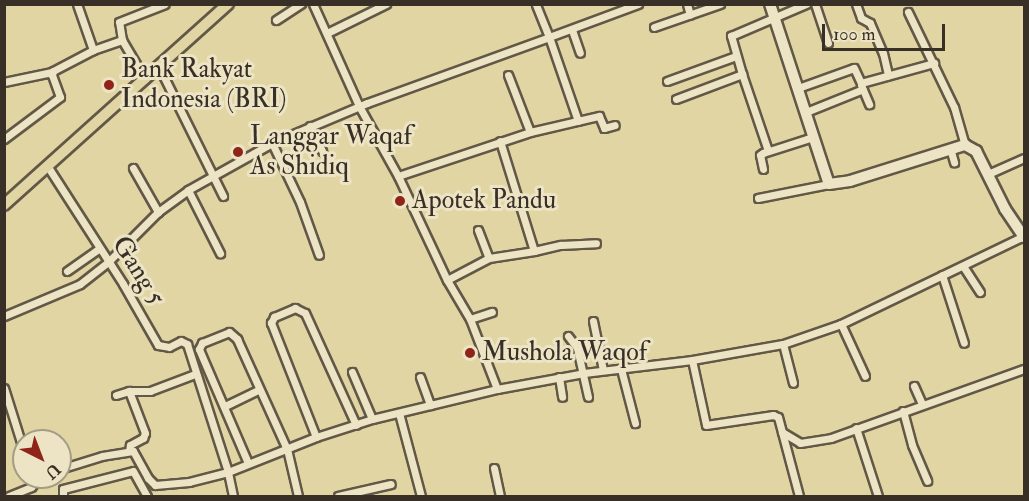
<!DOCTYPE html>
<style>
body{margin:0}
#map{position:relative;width:1029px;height:501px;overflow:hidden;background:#e2d5a4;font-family:"IM FELL Double Pica",serif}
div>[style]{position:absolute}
.roads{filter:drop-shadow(2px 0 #625846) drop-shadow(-2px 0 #625846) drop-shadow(0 2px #625846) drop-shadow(0 -2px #625846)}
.street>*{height:7px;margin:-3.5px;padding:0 3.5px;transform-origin:3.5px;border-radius:3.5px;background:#ece4c4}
.secondary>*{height:10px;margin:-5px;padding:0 5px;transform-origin:5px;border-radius:5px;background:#ece4c4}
.primary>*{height:10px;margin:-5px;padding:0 5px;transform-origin:5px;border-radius:5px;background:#e2d5a4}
.dots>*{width:16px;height:16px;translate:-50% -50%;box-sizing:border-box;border:3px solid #ece4c4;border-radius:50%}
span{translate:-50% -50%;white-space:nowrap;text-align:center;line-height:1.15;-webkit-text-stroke:6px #ece4c4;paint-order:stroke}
.poi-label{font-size:26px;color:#382f26}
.left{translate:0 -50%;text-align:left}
.street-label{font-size:26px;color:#382f26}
.frame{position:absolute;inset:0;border:6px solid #382f26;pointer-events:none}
.north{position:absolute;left:12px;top:429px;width:60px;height:60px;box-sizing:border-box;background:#ece4c4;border:2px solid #a49c85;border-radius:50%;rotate:138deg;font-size:16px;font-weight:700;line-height:24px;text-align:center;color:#382f26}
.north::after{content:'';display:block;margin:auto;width:21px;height:27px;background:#8f2418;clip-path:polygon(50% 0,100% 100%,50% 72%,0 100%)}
.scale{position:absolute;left:822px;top:24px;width:123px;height:27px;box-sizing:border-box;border:3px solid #382f26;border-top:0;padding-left:8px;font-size:18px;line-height:21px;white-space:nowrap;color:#382f26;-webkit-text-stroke:4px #ece4c4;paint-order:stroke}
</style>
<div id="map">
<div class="roads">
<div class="street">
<i style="left:77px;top:4px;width:49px;rotate:70.8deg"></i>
<i style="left:93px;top:50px;width:31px;rotate:-19deg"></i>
<i style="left:313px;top:4px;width:112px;rotate:65.7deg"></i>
<i style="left:359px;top:106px;width:80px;rotate:60.9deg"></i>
<i style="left:398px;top:176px;width:115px;rotate:64.8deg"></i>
<i style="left:447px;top:280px;width:45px;rotate:59.5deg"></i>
<i style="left:470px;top:319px;width:75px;rotate:68.9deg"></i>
<i style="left:687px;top:4px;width:11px;rotate:75deg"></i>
<i style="left:815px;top:4px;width:41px;rotate:71.6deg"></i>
<i style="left:856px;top:4px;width:15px;rotate:70deg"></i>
<i style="left:861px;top:18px;width:10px;rotate:29deg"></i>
<i style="left:870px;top:23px;width:33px;rotate:67deg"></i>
<i style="left:883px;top:53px;width:23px;rotate:77deg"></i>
<i style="left:908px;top:12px;width:106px;rotate:64.2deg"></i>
<i style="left:954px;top:107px;width:40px;rotate:74deg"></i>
<i style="left:276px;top:20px;width:30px;rotate:-33deg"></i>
<i style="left:654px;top:27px;width:70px;rotate:-19.2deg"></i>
<i style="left:572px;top:30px;width:24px;rotate:71deg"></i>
<i style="left:327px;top:33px;width:66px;rotate:-26.2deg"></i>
<i style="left:159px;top:67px;width:144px;rotate:63.6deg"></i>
<i style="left:742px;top:74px;width:81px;rotate:71.3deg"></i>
<i style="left:145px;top:79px;width:45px;rotate:-120.5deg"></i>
<i style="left:122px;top:40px;width:18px;rotate:-99deg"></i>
<i style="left:119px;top:22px;width:49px;rotate:-21.4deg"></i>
<i style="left:667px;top:81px;width:73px;rotate:-19.9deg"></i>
<i style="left:4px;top:82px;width:49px;rotate:-11.8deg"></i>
<i style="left:861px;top:85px;width:21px;rotate:67deg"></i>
<i style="left:798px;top:88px;width:59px;rotate:-19.7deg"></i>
<i style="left:854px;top:68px;width:17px;rotate:65deg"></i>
<i style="left:861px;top:83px;width:76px;rotate:-15.3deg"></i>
<i style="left:676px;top:99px;width:71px;rotate:-20.7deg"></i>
<i style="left:742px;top:74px;width:40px;rotate:-106deg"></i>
<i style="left:731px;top:36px;width:82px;rotate:-23.1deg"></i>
<i style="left:806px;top:112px;width:61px;rotate:-22deg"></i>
<i style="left:578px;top:121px;width:89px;rotate:-109deg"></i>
<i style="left:549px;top:37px;width:95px;rotate:-20.3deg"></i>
<i style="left:310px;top:126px;width:28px;rotate:64deg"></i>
<i style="left:530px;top:132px;width:71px;rotate:-13.1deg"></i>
<i style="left:599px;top:116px;width:13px;rotate:67deg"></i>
<i style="left:604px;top:128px;width:11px;rotate:-15deg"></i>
<i style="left:4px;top:139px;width:70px;rotate:-36.9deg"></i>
<i style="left:60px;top:97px;width:23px;rotate:-110deg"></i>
<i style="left:52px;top:75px;width:4px;rotate:-76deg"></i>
<i style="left:53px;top:71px;width:45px;rotate:-27.7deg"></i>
<i style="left:272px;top:143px;width:65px;rotate:64.6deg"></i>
<i style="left:300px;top:202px;width:56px;rotate:70.3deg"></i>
<i style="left:950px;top:148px;width:15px;rotate:74deg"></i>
<i style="left:48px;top:167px;width:139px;rotate:57.3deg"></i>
<i style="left:123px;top:284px;width:70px;rotate:60.2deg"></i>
<i style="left:158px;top:345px;width:11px;rotate:10deg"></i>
<i style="left:169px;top:347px;width:13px;rotate:-27deg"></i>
<i style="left:181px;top:341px;width:7px;rotate:27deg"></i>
<i style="left:187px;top:344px;width:134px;rotate:72.2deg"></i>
<i style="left:228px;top:472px;width:40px;rotate:165.6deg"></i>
<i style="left:189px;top:482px;width:34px;rotate:175deg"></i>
<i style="left:155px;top:485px;width:10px;rotate:-135deg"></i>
<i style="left:148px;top:478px;width:31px;rotate:-119deg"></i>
<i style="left:133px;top:451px;width:31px;rotate:171deg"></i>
<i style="left:102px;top:456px;width:44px;rotate:162.8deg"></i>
<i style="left:133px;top:168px;width:51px;rotate:60.4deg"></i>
<i style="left:763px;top:169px;width:14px;rotate:-102deg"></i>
<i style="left:760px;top:155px;width:4px;rotate:-34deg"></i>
<i style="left:763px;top:153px;width:52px;rotate:-17.7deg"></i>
<i style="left:988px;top:174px;width:39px;rotate:-24deg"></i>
<i style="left:398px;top:176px;width:139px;rotate:-18.4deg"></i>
<i style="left:530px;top:132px;width:61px;rotate:-111.1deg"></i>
<i style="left:188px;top:190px;width:71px;rotate:63.1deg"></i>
<i style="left:758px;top:198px;width:72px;rotate:-11.2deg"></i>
<i style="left:478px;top:230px;width:30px;rotate:69deg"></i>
<i style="left:534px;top:251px;width:28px;rotate:-13deg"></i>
<i style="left:561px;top:245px;width:35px;rotate:-3deg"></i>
<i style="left:963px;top:266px;width:31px;rotate:57deg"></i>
<i style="left:67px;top:271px;width:39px;rotate:-35deg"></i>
<i style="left:942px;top:275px;width:71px;rotate:72.1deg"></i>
<i style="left:447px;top:280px;width:47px;rotate:-27.6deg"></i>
<i style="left:489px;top:258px;width:46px;rotate:-8.8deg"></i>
<i style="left:534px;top:251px;width:115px;rotate:-107.2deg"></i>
<i style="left:4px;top:316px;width:82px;rotate:-22.8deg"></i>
<i style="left:80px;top:284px;width:36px;rotate:-38deg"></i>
<i style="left:108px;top:262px;width:71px;rotate:-45deg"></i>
<i style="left:158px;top:212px;width:37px;rotate:-36deg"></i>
<i style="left:188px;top:190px;width:96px;rotate:-29.2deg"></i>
<i style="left:272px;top:143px;width:103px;rotate:-22.8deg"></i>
<i style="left:367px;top:103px;width:194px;rotate:-19.9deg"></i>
<i style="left:549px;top:37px;width:35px;rotate:-112deg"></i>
<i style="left:470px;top:319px;width:23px;rotate:-18deg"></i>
<i style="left:593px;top:321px;width:50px;rotate:78.5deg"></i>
<i style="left:841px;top:324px;width:57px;rotate:65.2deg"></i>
<i style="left:568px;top:336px;width:15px;rotate:53deg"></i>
<i style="left:577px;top:348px;width:50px;rotate:77.3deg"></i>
<i style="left:783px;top:344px;width:40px;rotate:75.6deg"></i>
<i style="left:692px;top:360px;width:66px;rotate:77.8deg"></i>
<i style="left:706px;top:425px;width:68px;rotate:-8.5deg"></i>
<i style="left:773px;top:415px;width:5px;rotate:22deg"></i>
<i style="left:778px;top:417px;width:82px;rotate:75.1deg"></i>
<i style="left:621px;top:369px;width:56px;rotate:75.5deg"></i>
<i style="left:352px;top:372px;width:51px;rotate:66.9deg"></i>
<i style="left:420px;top:377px;width:30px;rotate:70deg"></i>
<i style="left:559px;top:377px;width:20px;rotate:81deg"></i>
<i style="left:914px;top:386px;width:20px;rotate:66deg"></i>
<i style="left:4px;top:388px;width:67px;rotate:72.6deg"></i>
<i style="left:116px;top:395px;width:14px;rotate:-17deg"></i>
<i style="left:129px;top:391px;width:21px"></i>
<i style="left:150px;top:391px;width:48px;rotate:-20.7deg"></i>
<i style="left:225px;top:406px;width:37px;rotate:-26deg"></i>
<i style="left:903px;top:411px;width:35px;rotate:75deg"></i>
<i style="left:912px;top:445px;width:39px;rotate:67deg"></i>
<i style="left:399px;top:413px;width:86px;rotate:75.2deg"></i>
<i style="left:856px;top:428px;width:71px;rotate:72.1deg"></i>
<i style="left:782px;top:432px;width:21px;rotate:31deg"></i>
<i style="left:800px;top:443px;width:31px;rotate:-9deg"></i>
<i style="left:831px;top:438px;width:205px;rotate:-19.7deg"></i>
<i style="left:316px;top:437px;width:123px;rotate:-111.5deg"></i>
<i style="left:271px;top:323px;width:7px;rotate:-63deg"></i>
<i style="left:274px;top:317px;width:23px;rotate:-23deg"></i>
<i style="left:295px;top:308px;width:11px;rotate:27deg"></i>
<i style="left:305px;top:313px;width:123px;rotate:65.5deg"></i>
<i style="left:129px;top:451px;width:6px;rotate:-81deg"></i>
<i style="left:130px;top:445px;width:15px;rotate:-28deg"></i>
<i style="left:143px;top:438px;width:5px;rotate:-68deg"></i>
<i style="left:145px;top:433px;width:45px;rotate:-110.9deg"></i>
<i style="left:248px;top:463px;width:124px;rotate:-113.3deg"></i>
<i style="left:199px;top:349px;width:7px;rotate:-63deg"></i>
<i style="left:202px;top:343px;width:29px;rotate:-22deg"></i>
<i style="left:229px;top:332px;width:11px;rotate:41deg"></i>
<i style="left:237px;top:339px;width:121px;rotate:65.6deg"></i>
<i style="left:287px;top:449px;width:48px;rotate:76.8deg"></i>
<i style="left:494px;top:468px;width:29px;rotate:78deg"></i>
<i style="left:9px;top:496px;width:24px;rotate:-22deg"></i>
<i style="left:31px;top:487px;width:13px;rotate:-48deg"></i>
<i style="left:63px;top:496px;width:7px;rotate:-90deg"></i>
<i style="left:63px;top:489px;width:72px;rotate:-14.4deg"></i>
<i style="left:133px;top:471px;width:29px;rotate:61deg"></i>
<i style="left:233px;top:496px;width:25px;rotate:-102deg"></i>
<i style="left:228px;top:472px;width:95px;rotate:-21.7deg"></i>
<i style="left:316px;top:437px;width:59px;rotate:-17.8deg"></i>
<i style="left:372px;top:419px;width:129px;rotate:-13.5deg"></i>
<i style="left:497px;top:389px;width:88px;rotate:-10.4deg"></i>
<i style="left:584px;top:373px;width:109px;rotate:-6.9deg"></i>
<i style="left:692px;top:360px;width:92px;rotate:-10deg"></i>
<i style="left:783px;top:344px;width:61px;rotate:-19deg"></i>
<i style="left:841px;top:324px;width:203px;rotate:-25.7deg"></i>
<i style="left:338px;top:496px;width:54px;rotate:-12.8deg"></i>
</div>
<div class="secondary">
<i style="left:770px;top:4px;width:189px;rotate:71.9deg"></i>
<i style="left:829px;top:184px;width:21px;rotate:-8deg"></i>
<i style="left:850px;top:181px;width:121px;rotate:-17.4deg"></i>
<i style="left:965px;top:145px;width:13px;rotate:29deg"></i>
<i style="left:976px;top:151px;width:65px;rotate:63.4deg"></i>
<i style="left:1005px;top:209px;width:34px;rotate:56deg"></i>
</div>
<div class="primary">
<i style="left:4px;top:205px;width:301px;rotate:-41.9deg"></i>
</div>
</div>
<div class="dots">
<i style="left:109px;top:85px;background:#8f2418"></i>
<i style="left:238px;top:152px;background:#8f2418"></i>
<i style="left:400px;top:201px;background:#8f2418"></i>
<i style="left:470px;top:353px;background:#8f2418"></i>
</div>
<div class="poi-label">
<span class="left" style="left:121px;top:85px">Bank Rakyat<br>Indonesia (BRI)</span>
<span class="left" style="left:250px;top:152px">Langgar Waqaf<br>As Shidiq</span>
<span class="left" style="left:412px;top:201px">Apotek Pandu</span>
<span class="left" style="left:482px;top:353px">Mushola Waqof</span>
</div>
<div class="street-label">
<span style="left:138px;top:271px;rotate:58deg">Gang 5</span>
</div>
<div class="frame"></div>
<div class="north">U</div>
<div class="scale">100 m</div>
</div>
